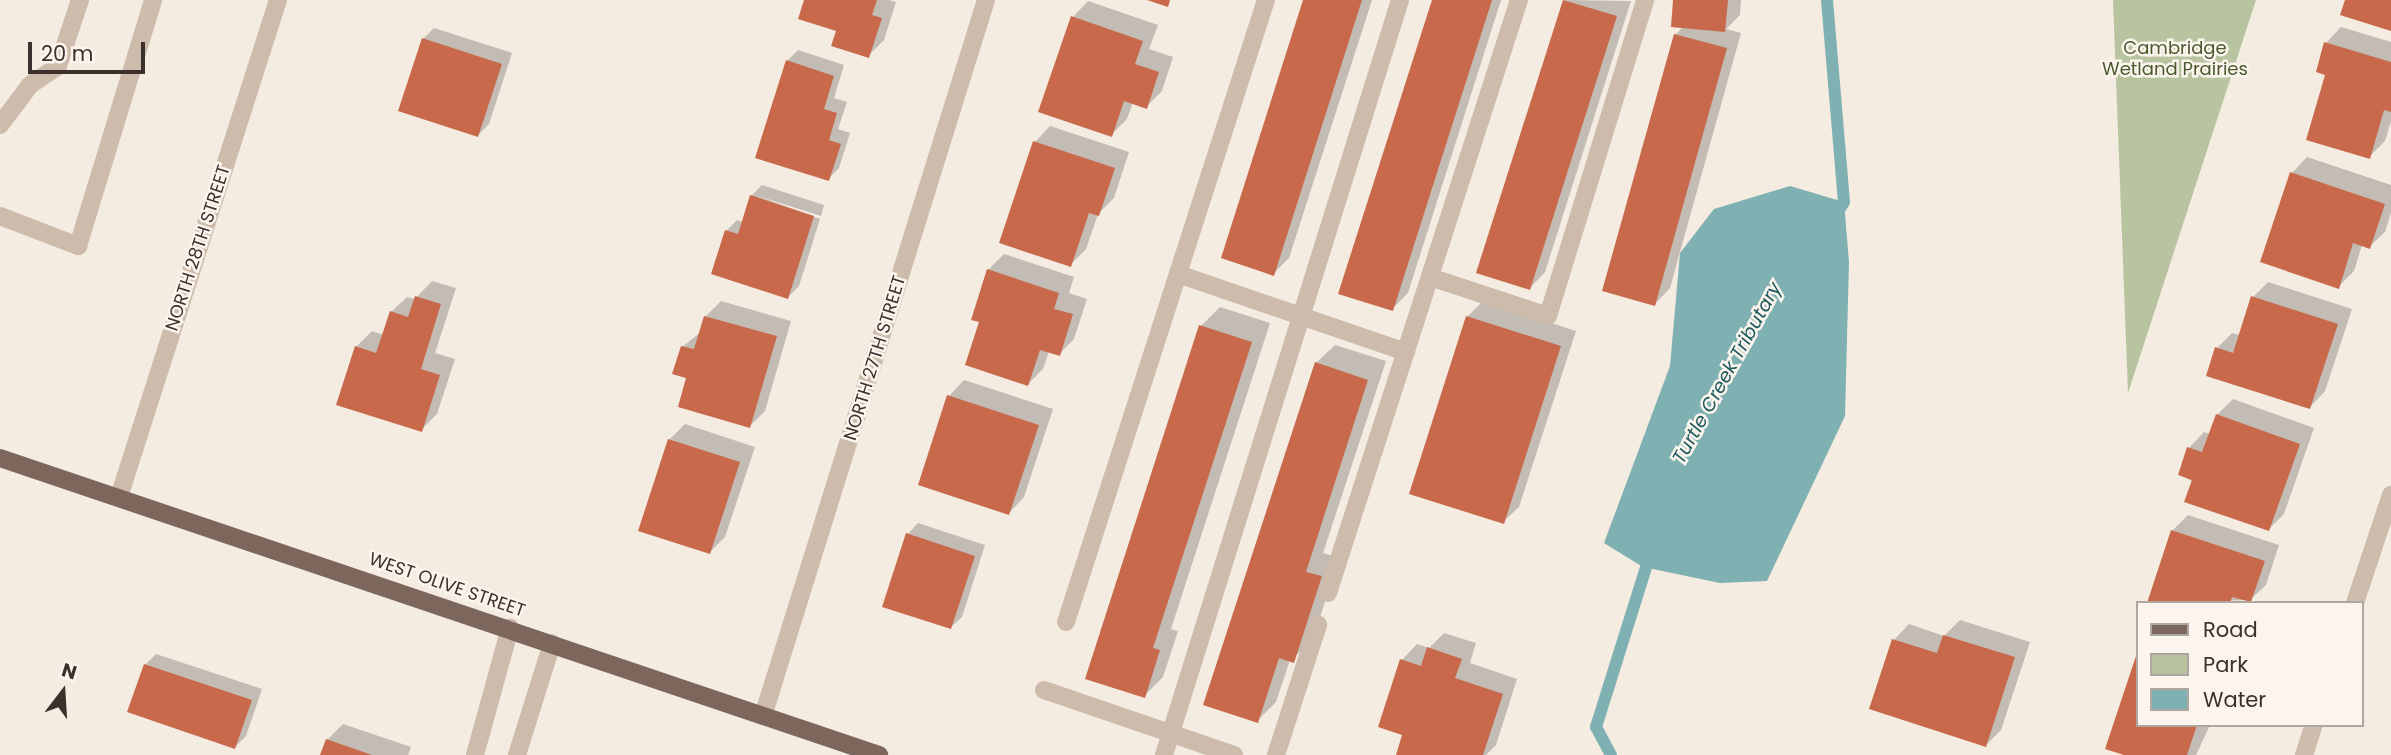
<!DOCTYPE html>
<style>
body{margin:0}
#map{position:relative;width:2391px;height:755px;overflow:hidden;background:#f4ebe1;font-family:Poppins,sans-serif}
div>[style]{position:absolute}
.green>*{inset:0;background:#b8c4a0}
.water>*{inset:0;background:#7fb0b2}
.shadow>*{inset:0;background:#0003}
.stream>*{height:12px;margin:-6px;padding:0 6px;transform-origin:6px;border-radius:6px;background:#7fb0b2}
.building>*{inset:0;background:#c8694b}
.minor>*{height:18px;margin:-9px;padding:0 9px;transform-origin:9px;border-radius:9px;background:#cdbbac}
.major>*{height:18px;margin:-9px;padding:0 9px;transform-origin:9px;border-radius:9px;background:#7d675c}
span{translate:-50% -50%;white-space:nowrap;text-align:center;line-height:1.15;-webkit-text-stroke:5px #fbf5ee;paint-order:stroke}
.park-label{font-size:18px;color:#4a5a2e}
.street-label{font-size:18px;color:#3b302b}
.water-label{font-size:19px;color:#1f5a5e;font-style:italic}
.legend{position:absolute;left:2136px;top:601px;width:228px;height:126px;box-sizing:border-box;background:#fbf5ee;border:2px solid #aea6a0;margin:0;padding:9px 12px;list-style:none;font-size:21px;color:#3b302b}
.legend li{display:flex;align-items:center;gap:14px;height:35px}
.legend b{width:35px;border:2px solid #aea6a0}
.north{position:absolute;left:28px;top:657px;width:70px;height:70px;-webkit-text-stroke:5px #fbf5ee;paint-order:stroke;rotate:17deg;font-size:19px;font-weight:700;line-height:28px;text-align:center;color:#3b302b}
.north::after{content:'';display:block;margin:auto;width:24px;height:32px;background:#3b302b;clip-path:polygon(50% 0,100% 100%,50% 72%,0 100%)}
.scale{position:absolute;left:28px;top:42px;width:117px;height:32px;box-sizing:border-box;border:4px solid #3b302b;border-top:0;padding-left:9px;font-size:21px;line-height:24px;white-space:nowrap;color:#3b302b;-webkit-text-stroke:5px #fbf5ee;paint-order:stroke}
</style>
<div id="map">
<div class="green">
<i style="clip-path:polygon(2113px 0,2256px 0,2128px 393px)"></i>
</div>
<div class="water">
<i style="clip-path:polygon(1790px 186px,1844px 202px,1849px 262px,1845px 416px,1767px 581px,1720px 583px,1643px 567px,1604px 543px,1670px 366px,1680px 253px,1714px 209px)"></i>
</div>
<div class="shadow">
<i style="clip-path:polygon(806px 0,889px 0,896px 2px,884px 40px,868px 56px)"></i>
<i style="clip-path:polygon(1305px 0,1372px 0,1289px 258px,1273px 274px)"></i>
<i style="clip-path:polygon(1434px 0,1501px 0,1408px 293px,1392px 309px)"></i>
<i style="clip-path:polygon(1565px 0,1631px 1px,1545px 272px,1530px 288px,1479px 272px)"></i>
<i style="clip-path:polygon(1675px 0,1741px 0,1740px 15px,1726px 29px,1741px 33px,1670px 288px,1655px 304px,1675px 35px,1684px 26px)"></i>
<i style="clip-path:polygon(1088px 1px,1158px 25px,1149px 49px,1173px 57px,1162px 91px,1146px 107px,1133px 102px,1127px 119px,1111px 135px,1073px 17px)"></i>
<i style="clip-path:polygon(2341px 27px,2391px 42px,2391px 121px,2385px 141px,2369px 157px,2327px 74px,2326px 43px)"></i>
<i style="clip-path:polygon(434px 28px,512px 53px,489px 124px,478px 135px,423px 39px)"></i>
<i style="clip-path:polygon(798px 50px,844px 65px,834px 98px,847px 102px,838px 129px,850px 133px,839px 168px,828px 179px,787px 61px)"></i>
<i style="clip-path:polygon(1050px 126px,1129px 152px,1114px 198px,1098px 214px,1086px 249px,1070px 265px,1035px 142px)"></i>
<i style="clip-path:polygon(2307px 157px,2391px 185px,2391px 213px,2385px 232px,2369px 247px,2362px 245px,2354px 271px,2338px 287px,2292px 173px)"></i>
<i style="clip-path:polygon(762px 185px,824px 205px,821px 216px,755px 195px,820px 219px,799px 286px,788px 297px,726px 231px,737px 220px,743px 222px,751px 196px)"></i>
<i style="clip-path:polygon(1004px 254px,1074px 277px,1069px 293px,1087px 299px,1074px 339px,1059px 354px,1049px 351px,1043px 369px,1028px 384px,981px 321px,988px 270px)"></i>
<i style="clip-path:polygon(432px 281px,456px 288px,435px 353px,455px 359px,437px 414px,421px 430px,356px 347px,372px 331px,384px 335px,391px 312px,407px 297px,415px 299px)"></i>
<i style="clip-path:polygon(2268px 282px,2352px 309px,2325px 391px,2310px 407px,2217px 348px,2232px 333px,2240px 335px,2253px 297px)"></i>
<i style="clip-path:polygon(721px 301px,791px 321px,765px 411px,750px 426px,688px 377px,682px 347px,701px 332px,706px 316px)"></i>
<i style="clip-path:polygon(1483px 301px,1576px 331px,1519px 507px,1503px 522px,1467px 317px)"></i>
<i style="clip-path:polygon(1220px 307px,1270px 323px,1171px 629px,1178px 631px,1163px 677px,1144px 696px,1201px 326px)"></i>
<i style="clip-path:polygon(1335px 345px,1386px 361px,1323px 553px,1339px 558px,1312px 642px,1290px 660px,1276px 702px,1257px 721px,1316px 363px)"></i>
<i style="clip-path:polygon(964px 380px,1053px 409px,1024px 497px,1009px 513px,949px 396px)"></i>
<i style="clip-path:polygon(2233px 399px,2314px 428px,2284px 514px,2269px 529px,2180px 474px,2189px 448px,2204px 432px,2210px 434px,2217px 415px)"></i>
<i style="clip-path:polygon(685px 424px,755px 447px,725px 537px,710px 552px,669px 440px)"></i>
<i style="clip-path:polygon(2188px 515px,2279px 545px,2266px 585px,2250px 600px,2149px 603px,2172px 531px)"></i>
<i style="clip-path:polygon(918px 523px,985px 545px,962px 617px,951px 627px,908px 534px)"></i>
<i style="clip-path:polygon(1960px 620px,2030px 642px,2001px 730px,1986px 745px,1894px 640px,1909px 624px,1944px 636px)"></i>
<i style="clip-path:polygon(1444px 633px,1476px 643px,1470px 663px,1517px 679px,1496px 745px,1486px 755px,1398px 755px,1405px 734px,1402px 660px,1417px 644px,1429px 648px)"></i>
<i style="clip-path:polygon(156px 654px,262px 689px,246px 736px,235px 747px,145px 665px)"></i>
<i style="clip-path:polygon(2137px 657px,2137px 725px,2210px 725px,2196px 755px,2130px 755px,2107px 748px)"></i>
<i style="clip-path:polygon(343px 724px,411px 747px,408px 755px,322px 755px,327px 740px)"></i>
</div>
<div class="stream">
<i style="left:1827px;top:0;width:203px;rotate:85.2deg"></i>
<i style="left:1844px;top:202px;width:17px;rotate:121deg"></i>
<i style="left:1611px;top:755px;width:32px;rotate:-118deg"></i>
<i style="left:1596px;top:727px;width:183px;rotate:-72.6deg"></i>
</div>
<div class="building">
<i style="clip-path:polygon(804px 0,877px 0,872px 15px,882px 18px,869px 58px,831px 46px,836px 31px,798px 19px)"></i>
<i style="clip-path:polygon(1147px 0,1170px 0,1168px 7px)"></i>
<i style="clip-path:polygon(1303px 0,1362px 0,1274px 276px,1221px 258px)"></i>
<i style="clip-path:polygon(1432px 0,1492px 0,1393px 311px,1338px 294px)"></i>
<i style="clip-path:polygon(1563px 0,1617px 16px,1530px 290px,1476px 273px)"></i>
<i style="clip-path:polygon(1673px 0,1728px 0,1725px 32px,1671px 27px)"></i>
<i style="clip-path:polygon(2345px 0,2391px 0,2391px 31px,2340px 15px)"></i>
<i style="clip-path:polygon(1071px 16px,1143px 41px,1135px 64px,1159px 72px,1147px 109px,1124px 101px,1112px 137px,1038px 112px)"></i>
<i style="clip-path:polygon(1674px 34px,1727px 48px,1655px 306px,1602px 291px)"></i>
<i style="clip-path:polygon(422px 38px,502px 64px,478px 137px,398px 111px)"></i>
<i style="clip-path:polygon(2324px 42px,2391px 62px,2391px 112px,2384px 110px,2370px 159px,2306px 140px,2325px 75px,2316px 72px)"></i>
<i style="clip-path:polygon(786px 60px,834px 76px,824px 109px,837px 113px,829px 140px,841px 144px,829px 181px,755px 158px)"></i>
<i style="clip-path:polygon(1033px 141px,1115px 168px,1099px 216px,1089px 213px,1071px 267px,999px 243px)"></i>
<i style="clip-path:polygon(2290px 172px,2385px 204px,2370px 249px,2353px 243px,2339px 289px,2260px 262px)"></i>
<i style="clip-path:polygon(750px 195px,814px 216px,788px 299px,711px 274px,725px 230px,738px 234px)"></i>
<i style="clip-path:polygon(987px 269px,1059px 293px,1054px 309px,1073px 314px,1060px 356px,1040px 350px,1028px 386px,965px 365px,979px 322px,971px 320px)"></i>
<i style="clip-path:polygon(415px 296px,441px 304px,421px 369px,440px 375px,422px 432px,336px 405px,355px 346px,376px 353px,390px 311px,408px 317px)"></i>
<i style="clip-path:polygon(2251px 296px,2338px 324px,2310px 409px,2206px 376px,2215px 347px,2233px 353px)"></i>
<i style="clip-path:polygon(704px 316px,777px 336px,750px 428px,678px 407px,686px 378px,672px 374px,681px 346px,694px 349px)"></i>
<i style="clip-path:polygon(1466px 316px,1561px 346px,1504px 524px,1409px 494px)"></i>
<i style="clip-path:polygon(1199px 325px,1252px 342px,1153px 648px,1160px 650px,1145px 698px,1085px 679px)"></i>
<i style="clip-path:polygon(1315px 362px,1368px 380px,1306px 572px,1322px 576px,1294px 663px,1279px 658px,1258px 723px,1203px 705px)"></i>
<i style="clip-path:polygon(947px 395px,1039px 425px,1009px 515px,918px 485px)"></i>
<i style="clip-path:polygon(2216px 414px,2300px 444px,2269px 531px,2184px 502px,2192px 480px,2178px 475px,2187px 447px,2202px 452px)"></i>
<i style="clip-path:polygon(668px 439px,740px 462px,710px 554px,638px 531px)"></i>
<i style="clip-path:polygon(2171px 530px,2265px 561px,2251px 602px,2232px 597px,2230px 603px,2147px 603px)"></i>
<i style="clip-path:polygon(906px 533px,975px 556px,951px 629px,882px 607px)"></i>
<i style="clip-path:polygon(1943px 635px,2015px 657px,1986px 747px,1869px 709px,1892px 639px,1937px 653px)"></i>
<i style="clip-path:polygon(1427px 647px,1462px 659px,1455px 678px,1503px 694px,1483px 755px,1396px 755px,1402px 735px,1378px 727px,1400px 659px,1421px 666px)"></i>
<i style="clip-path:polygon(2137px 653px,2137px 725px,2197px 725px,2187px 755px,2124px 755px,2105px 749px)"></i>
<i style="clip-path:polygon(144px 664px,252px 700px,235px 749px,127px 712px)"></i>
<i style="clip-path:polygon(326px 739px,372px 755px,320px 755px)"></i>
</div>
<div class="minor">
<i style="left:0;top:125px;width:50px;rotate:-53.1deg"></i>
<i style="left:30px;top:85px;width:34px;rotate:-34deg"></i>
<i style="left:58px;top:66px;width:70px;rotate:-71.6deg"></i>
<i style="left:0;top:216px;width:84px;rotate:21deg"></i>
<i style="left:78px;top:246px;width:257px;rotate:-73deg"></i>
<i style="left:1178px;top:274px;width:241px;rotate:18.9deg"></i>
<i style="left:1430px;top:277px;width:124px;rotate:18.3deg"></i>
<i style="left:1548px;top:316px;width:331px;rotate:-72.9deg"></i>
<i style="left:119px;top:497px;width:522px;rotate:-72.26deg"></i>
<i style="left:1328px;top:593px;width:623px;rotate:-72.15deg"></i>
<i style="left:2355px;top:603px;width:114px;rotate:-71.6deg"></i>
<i style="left:1066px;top:622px;width:653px;rotate:-72.18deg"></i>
<i style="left:1044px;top:690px;width:201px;rotate:18.9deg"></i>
<i style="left:763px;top:716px;width:750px;rotate:-72.7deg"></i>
<i style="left:475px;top:755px;width:132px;rotate:-74.6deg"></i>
<i style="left:517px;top:755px;width:117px;rotate:-72.6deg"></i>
<i style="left:1164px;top:755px;width:791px;rotate:-72.64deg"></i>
<i style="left:1276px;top:755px;width:137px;rotate:-72.1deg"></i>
<i style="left:2304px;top:755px;width:32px;rotate:-72deg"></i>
</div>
<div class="major">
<i style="left:0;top:458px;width:928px;rotate:18.67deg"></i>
</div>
<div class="park-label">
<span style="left:2175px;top:59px">Cambridge<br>Wetland Prairies</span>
</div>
<div class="street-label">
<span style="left:198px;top:248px;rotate:-72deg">NORTH 28TH STREET</span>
<span style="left:875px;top:358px;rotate:-73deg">NORTH 27TH STREET</span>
<span style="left:447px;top:585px;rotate:19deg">WEST OLIVE STREET</span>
</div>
<div class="water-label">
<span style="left:1727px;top:373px;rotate:-61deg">Turtle Creek Tributary</span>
</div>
<ul class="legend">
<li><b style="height:9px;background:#7d675c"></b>Road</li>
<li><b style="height:19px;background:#b8c4a0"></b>Park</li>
<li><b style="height:19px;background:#7fb0b2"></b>Water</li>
</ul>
<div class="north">N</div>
<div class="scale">20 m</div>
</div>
